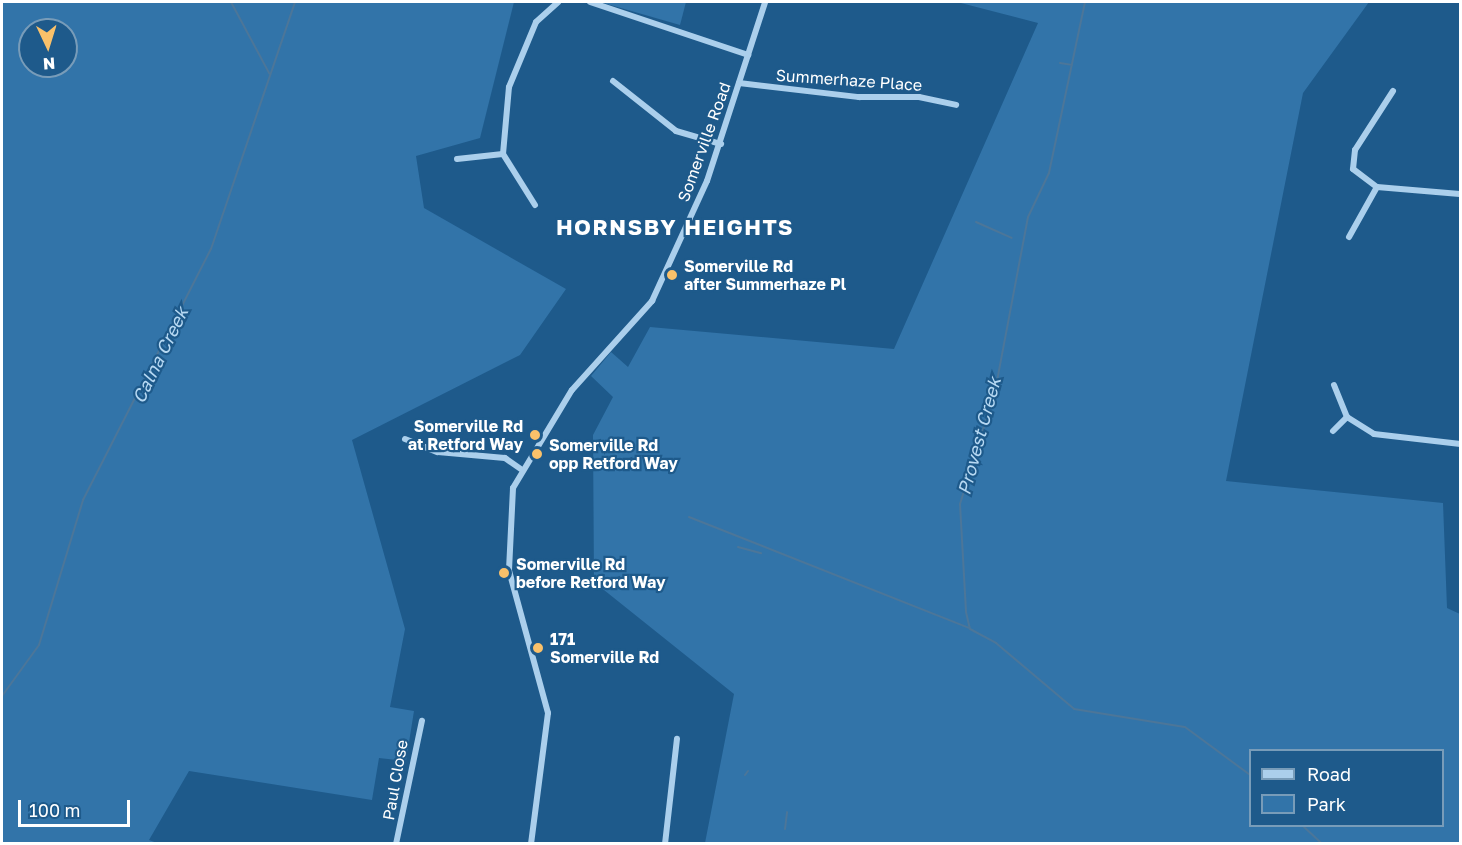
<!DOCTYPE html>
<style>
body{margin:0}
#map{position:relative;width:1462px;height:845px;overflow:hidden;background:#1e5a8b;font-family:"Golos Text",sans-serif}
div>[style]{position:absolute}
.green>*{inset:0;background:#3274a9}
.stream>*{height:2px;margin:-1px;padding:0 1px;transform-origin:1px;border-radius:1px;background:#4c7699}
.street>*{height:6px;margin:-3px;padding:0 3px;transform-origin:3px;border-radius:3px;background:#abcfec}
.dots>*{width:16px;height:16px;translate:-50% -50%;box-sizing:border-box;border:3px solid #1e5a8b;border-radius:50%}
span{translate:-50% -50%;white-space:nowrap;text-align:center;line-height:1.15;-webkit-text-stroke:4.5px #1e5a8b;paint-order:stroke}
.street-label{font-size:16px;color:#fff}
.poi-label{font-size:16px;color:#fff;font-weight:700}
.left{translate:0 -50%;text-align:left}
.right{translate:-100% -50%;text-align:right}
.water-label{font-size:18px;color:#b7d9f3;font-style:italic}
.district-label{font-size:22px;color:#fff;font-weight:700;letter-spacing:1.5px}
.frame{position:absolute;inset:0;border:3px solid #fff;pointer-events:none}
.legend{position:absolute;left:1249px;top:749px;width:195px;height:78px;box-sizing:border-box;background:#1e5a8b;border:2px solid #789cb9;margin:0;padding:8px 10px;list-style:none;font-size:18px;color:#fff}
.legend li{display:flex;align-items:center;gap:12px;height:30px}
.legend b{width:30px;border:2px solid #789cb9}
.north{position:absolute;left:18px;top:18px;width:60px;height:60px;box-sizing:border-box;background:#1e5a8b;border:2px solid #789cb9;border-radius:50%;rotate:176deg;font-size:16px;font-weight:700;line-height:24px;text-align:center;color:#fff}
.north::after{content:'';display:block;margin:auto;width:21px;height:27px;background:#fac16a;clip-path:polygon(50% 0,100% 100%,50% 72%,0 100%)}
.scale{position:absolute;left:18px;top:800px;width:112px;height:27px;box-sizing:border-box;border:3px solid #fff;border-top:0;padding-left:8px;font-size:18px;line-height:21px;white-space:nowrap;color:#fff;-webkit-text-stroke:4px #1e5a8b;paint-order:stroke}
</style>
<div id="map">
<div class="green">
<i style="clip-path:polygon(evenodd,2px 2px,514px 2px,480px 138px,416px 156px,424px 208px,566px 289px,520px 355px,352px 440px,405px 629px,390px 707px,414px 711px,406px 761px,379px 758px,372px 800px,189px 771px,149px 840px,157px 843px,2px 843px,2px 2px,30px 30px,66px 30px,66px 66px,30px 66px,30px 30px)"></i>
<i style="clip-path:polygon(600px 2px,686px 2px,680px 25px)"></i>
<i style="clip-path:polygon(evenodd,957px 2px,1369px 2px,1303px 93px,1226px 481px,1443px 503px,1447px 608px,1460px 614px,1460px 843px,705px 843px,734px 694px,594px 582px,593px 435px,613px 397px,591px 376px,611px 352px,628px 367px,650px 327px,894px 349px,1038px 23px,957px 2px,1250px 750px,1442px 750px,1442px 826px,1250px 826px,1250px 750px)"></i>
</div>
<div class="stream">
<i style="left:231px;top:2px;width:81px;rotate:61.8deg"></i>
<i style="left:1085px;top:2px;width:175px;rotate:101.9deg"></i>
<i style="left:1049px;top:173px;width:49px;rotate:115.5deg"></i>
<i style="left:1028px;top:217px;width:177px;rotate:100.7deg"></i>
<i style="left:995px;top:391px;width:118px;rotate:107.2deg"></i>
<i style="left:960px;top:504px;width:108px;rotate:86.8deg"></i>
<i style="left:966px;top:612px;width:17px;rotate:77deg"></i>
<i style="left:970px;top:629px;width:30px;rotate:28deg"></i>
<i style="left:996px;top:643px;width:102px;rotate:40.2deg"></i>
<i style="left:1074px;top:709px;width:112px;rotate:9.2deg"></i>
<i style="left:1185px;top:727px;width:81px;rotate:36.4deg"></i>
<i style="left:1060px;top:63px;width:12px;rotate:9deg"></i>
<i style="left:976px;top:222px;width:39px;rotate:24deg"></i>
<i style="left:689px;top:517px;width:301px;rotate:21.6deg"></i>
<i style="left:738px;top:547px;width:24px;rotate:15deg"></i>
<i style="left:2px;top:696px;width:63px;rotate:-54deg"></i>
<i style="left:39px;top:645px;width:152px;rotate:-73.1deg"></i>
<i style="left:83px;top:500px;width:282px;rotate:-63deg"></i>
<i style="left:211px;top:249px;width:261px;rotate:-71.2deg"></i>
<i style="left:745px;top:775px;width:5px;rotate:-53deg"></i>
<i style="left:1303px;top:826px;width:26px;rotate:43deg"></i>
<i style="left:785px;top:829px;width:17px;rotate:-83deg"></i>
</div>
<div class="street">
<i style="left:590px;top:2px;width:167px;rotate:18.5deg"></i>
<i style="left:613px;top:81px;width:80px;rotate:38.4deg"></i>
<i style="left:676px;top:131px;width:47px;rotate:16.1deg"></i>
<i style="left:739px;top:83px;width:121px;rotate:6.7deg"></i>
<i style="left:859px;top:97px;width:60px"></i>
<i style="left:919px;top:97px;width:38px;rotate:12deg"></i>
<i style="left:1393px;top:91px;width:70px;rotate:122.8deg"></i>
<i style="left:1355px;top:150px;width:19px;rotate:96deg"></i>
<i style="left:1353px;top:169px;width:30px;rotate:37deg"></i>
<i style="left:1377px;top:187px;width:83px;rotate:4.8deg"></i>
<i style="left:457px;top:159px;width:46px;rotate:-6.2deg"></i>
<i style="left:535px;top:205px;width:60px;rotate:-122.1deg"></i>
<i style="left:503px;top:154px;width:67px;rotate:-84.9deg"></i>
<i style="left:509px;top:87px;width:70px;rotate:-67.4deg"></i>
<i style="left:536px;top:22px;width:30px;rotate:-42deg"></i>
<i style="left:1349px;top:237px;width:57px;rotate:-60.8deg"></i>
<i style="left:1334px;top:385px;width:35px;rotate:68deg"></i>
<i style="left:1333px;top:431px;width:20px;rotate:-45deg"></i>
<i style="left:1347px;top:417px;width:32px;rotate:32deg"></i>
<i style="left:1374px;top:434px;width:87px;rotate:6.6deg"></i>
<i style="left:405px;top:439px;width:35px;rotate:22deg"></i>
<i style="left:438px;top:452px;width:67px;rotate:5.1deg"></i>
<i style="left:505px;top:458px;width:19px;rotate:35deg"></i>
<i style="left:396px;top:844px;width:126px;rotate:-78.1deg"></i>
<i style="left:531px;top:844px;width:132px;rotate:-82.6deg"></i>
<i style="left:548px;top:713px;width:148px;rotate:-105.3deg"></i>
<i style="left:509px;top:570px;width:82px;rotate:-87.2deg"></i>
<i style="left:513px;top:488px;width:114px;rotate:-59deg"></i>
<i style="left:572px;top:390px;width:120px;rotate:-48deg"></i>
<i style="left:652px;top:301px;width:132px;rotate:-65.4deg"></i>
<i style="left:707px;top:181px;width:188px;rotate:-72deg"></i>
<i style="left:665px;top:844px;width:106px;rotate:-83.5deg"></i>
</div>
<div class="dots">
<i style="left:672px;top:275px;background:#fac16a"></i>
<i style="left:535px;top:435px;background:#fac16a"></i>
<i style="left:537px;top:454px;background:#fac16a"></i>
<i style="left:504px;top:573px;background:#fac16a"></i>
<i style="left:538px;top:648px;background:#fac16a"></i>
</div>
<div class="street-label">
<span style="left:849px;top:80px;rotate:4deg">Summerhaze Place</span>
<span style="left:704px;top:142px;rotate:-70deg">Somerville Road</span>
<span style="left:395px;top:780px;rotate:-80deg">Paul Close</span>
</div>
<div class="poi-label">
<span class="left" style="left:684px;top:275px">Somerville Rd<br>after Summerhaze Pl</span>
<span class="right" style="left:523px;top:435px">Somerville Rd<br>at Retford Way</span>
<span class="left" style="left:549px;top:454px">Somerville Rd<br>opp Retford Way</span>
<span class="left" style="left:516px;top:573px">Somerville Rd<br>before Retford Way</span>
<span class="left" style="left:550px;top:648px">171<br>Somerville Rd</span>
</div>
<div class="water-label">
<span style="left:160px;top:355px;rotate:-64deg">Calna Creek</span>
<span style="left:979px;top:436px;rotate:-75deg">Provest Creek</span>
</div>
<div class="district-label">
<span style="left:675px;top:227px">HORNSBY HEIGHTS</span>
</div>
<div class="frame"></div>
<ul class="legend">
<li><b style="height:8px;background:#abcfec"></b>Road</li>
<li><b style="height:16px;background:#3274a9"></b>Park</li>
</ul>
<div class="north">N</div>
<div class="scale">100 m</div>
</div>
